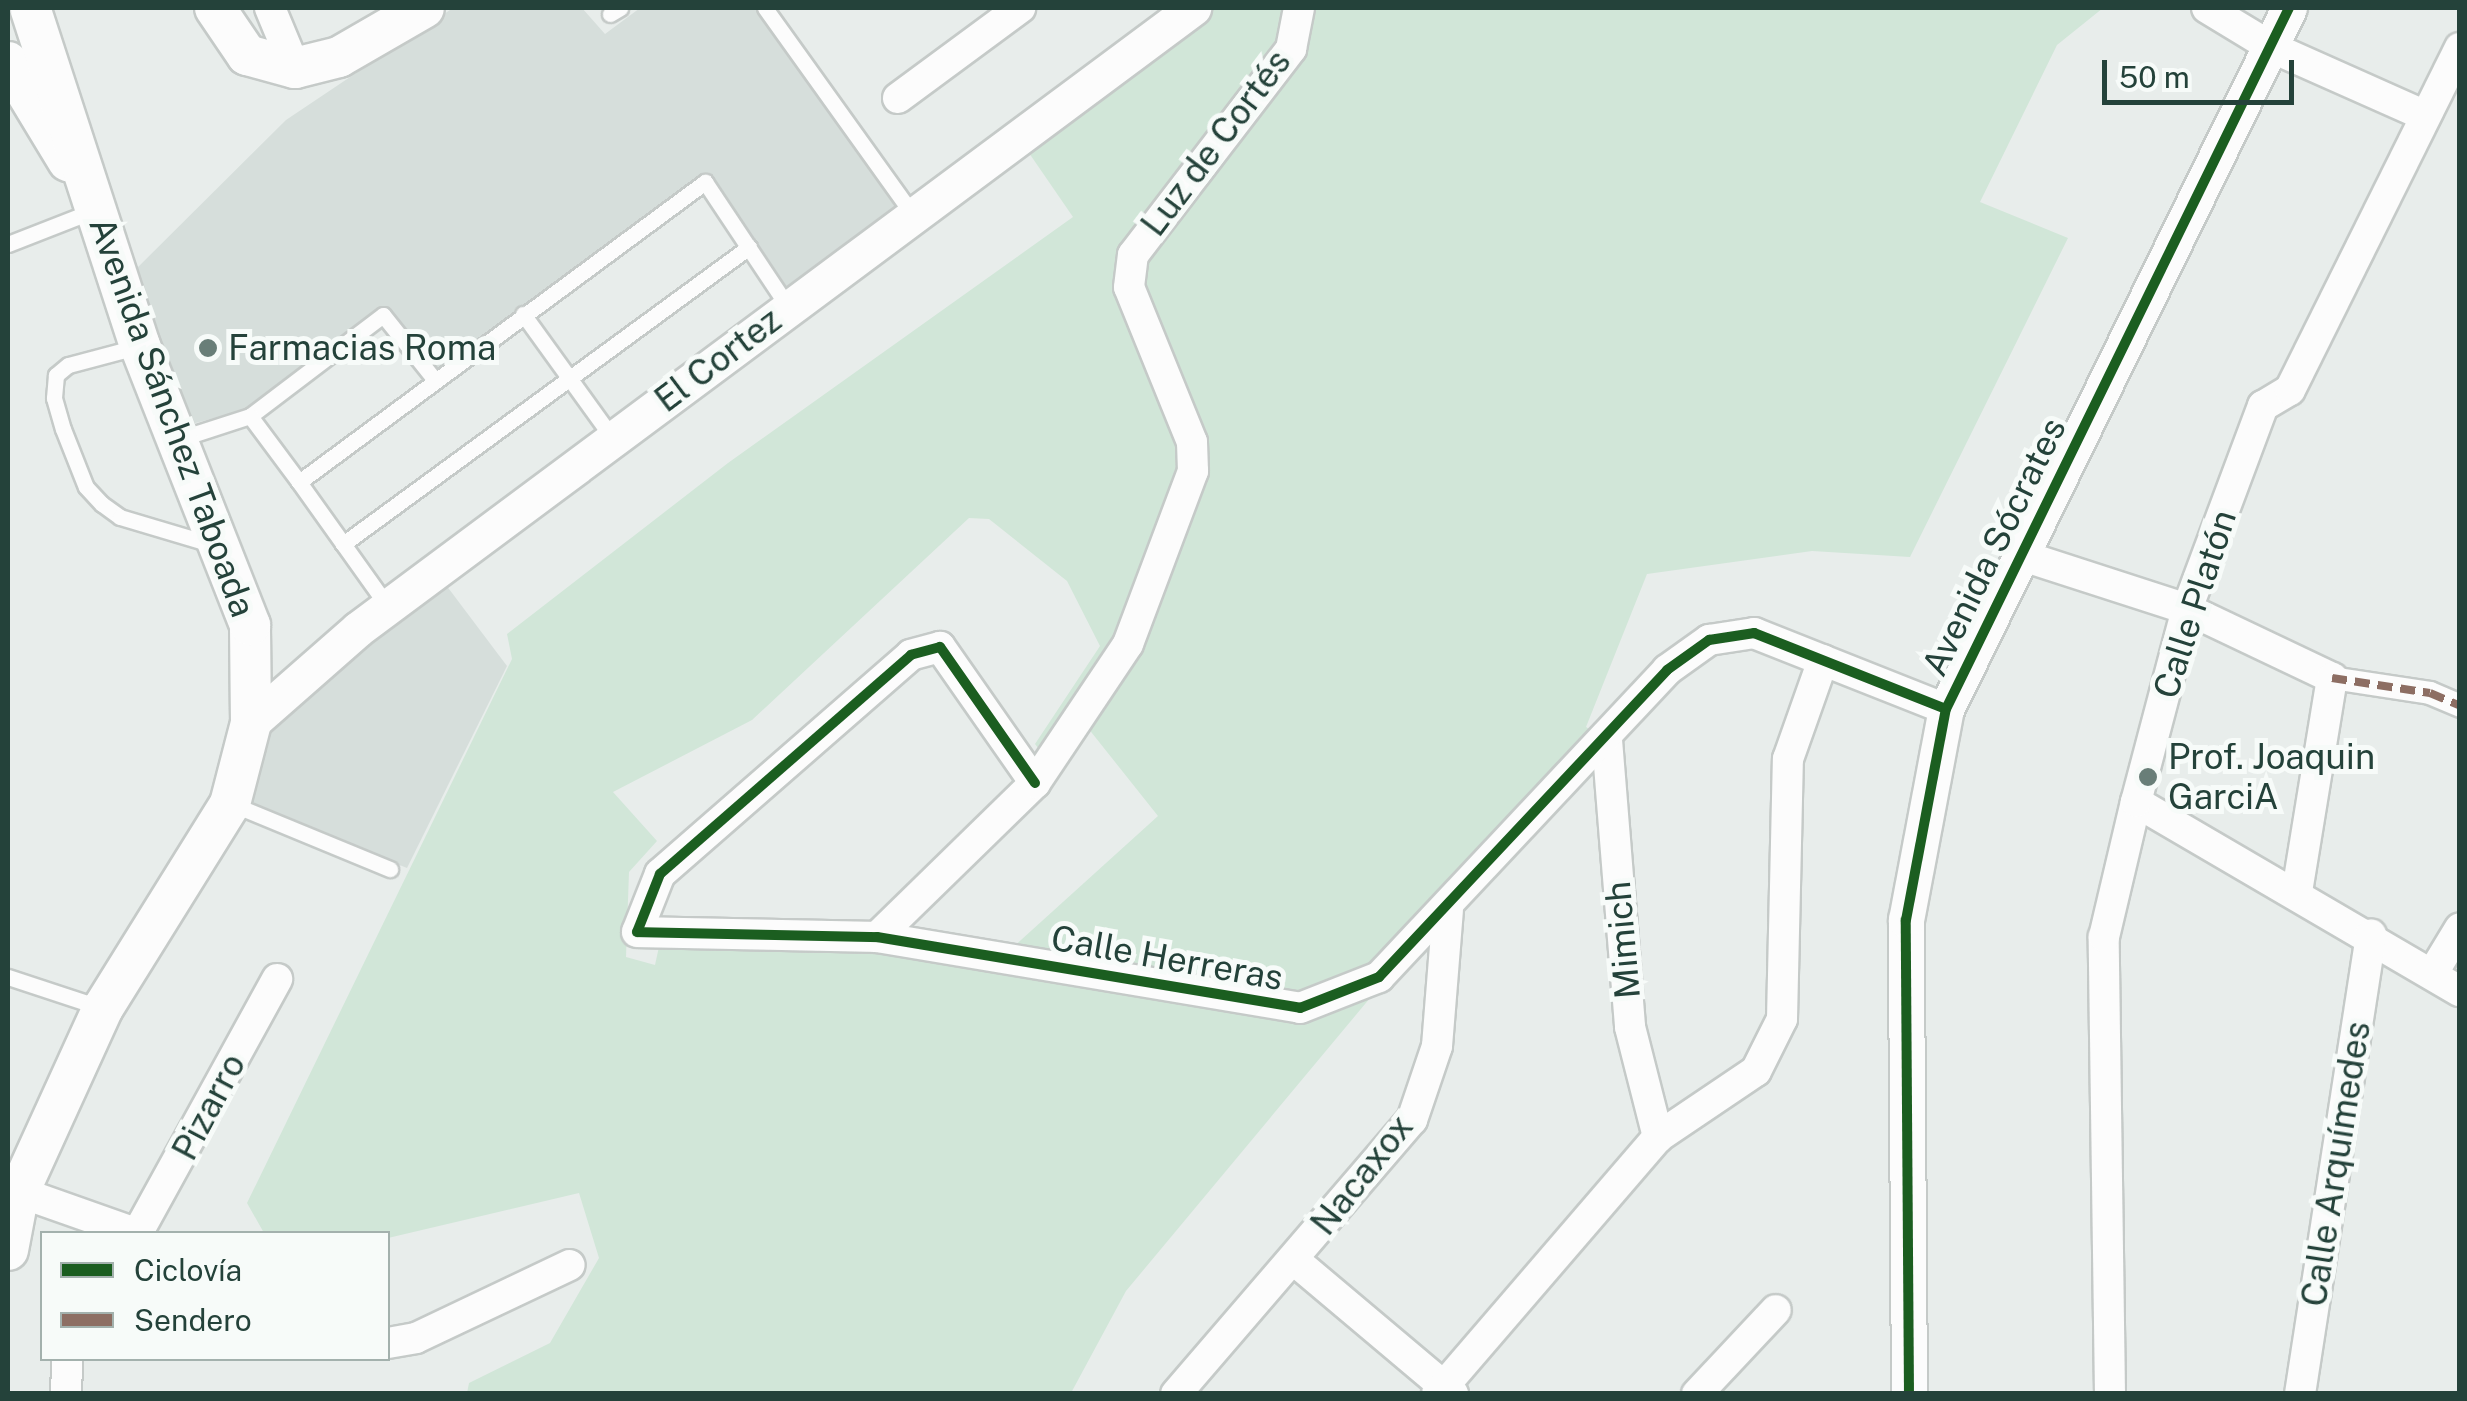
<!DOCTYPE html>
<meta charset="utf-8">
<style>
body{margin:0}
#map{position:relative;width:2467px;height:1401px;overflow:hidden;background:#e8edeb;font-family:"Public Sans",sans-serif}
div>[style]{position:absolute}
.built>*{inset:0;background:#d6dedb}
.green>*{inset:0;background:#d1e6d8}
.roads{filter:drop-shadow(2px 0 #c5cac8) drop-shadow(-2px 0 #c5cac8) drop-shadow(0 2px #c5cac8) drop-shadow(0 -2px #c5cac8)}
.service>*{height:15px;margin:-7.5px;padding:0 7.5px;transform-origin:7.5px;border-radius:7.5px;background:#fcfcfc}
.pedestrian>*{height:22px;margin:-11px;padding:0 11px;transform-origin:11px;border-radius:11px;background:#fcfcfc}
.minor>*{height:30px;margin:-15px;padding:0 15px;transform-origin:15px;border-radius:15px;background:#fcfcfc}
.tertiary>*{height:35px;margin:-17.5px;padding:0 17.5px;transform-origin:17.5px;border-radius:17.5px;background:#fcfcfc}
.secondary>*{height:40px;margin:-20px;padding:0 20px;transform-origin:20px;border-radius:20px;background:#fcfcfc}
.quiet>*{height:8px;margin-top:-4px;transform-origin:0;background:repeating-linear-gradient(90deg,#8d6e63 0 15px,transparent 0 23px)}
.cycleway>*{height:10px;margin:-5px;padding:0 5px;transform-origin:5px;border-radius:5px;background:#1b5e20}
.dots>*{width:28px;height:28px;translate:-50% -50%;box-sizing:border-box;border:5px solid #f7fbf9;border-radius:50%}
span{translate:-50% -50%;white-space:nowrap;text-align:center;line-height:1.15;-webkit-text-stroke:10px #f7fbf9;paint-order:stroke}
.street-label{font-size:35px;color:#24423a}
.poi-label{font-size:35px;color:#24423a}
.left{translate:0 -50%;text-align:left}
.frame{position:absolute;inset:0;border:10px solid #24423a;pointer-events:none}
.legend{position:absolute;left:40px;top:1231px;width:350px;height:130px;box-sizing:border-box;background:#f7fbf9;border:2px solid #a3b1ad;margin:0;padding:12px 18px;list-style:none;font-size:30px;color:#24423a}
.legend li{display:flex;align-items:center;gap:20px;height:50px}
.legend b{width:50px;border:2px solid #a3b1ad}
.scale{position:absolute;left:2102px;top:60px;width:192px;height:45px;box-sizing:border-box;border:5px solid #24423a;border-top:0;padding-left:12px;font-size:30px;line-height:35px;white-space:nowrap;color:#24423a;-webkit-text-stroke:8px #f7fbf9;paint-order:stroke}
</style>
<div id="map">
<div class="built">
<i style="clip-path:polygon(453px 8px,582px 8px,605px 34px,640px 8px,757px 8px,901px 208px,787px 294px,705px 174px,437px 372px,381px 306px,248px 409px,188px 425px,134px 271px,286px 120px)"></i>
<i style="clip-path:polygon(443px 581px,507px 666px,407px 868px,245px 802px,265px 730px)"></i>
</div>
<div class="green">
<i style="clip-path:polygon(evenodd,1193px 8px,2103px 8px,2057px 45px,1980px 202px,2068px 238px,1910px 557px,1812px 551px,1647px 574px,1586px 727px,1607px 740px,1425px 932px,1126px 1291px,1071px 1393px,467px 1393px,469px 1383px,550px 1343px,599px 1258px,579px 1193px,388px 1238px,264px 1233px,247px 1203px,512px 659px,507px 634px,728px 463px,1073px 217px,1018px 137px,1193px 8px,969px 518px,989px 519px,1067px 581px,1100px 646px,1035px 744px,1049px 762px,1080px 718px,1158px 816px,1001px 958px,662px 933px,655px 965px,626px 957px,629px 872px,657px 841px,613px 792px,752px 720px,969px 518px)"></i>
</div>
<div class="roads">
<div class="service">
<i style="left:765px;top:8px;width:254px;rotate:54.4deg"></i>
<i style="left:610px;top:14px;width:12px;rotate:-31deg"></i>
<i style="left:8px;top:244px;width:90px;rotate:-21.4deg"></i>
<i style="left:523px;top:314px;width:154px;rotate:54.2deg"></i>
<i style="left:140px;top:346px;width:74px;rotate:165.2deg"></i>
<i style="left:68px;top:365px;width:16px;rotate:140deg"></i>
<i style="left:56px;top:375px;width:23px;rotate:95deg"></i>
<i style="left:54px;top:398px;width:32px;rotate:74deg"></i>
<i style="left:63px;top:429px;width:62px;rotate:68.4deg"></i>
<i style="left:86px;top:487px;width:23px;rotate:47deg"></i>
<i style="left:102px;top:504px;width:22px;rotate:36deg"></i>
<i style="left:120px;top:517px;width:98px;rotate:16.6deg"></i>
<i style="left:250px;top:416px;width:167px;rotate:-37.2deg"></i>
<i style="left:383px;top:315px;width:82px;rotate:51.4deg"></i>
<i style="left:179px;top:439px;width:75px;rotate:-17.9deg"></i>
<i style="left:250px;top:416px;width:82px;rotate:53.4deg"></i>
<i style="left:299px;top:482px;width:505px;rotate:-36.46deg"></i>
<i style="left:705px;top:182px;width:150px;rotate:56.4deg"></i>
<i style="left:299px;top:482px;width:153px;rotate:54.5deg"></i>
<i style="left:343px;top:544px;width:503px;rotate:-36.19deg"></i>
<i style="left:232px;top:804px;width:171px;rotate:22.4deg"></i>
<i style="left:8px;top:977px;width:96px;rotate:18.2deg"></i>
</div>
<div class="pedestrian">
<i style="left:2332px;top:678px;width:99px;rotate:8.7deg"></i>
<i style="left:2430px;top:693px;width:33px;rotate:23deg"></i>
</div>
<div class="minor">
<i style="left:270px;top:8px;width:65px;rotate:67.4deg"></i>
<i style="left:2207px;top:8px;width:77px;rotate:31.2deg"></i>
<i style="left:2273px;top:48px;width:162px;rotate:24deg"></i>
<i style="left:898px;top:98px;width:152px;rotate:-36.4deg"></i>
<i style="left:2020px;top:555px;width:176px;rotate:17.9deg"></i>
<i style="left:2187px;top:609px;width:161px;rotate:25.4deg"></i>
<i style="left:2332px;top:678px;width:216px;rotate:99.3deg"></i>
<i style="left:1607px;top:740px;width:288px;rotate:85.4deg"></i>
<i style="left:1630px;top:1027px;width:114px;rotate:75.7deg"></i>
<i style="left:1035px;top:783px;width:166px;rotate:-124.9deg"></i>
<i style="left:940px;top:647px;width:30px;rotate:165deg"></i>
<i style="left:911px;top:655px;width:333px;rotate:138.9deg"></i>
<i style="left:660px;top:874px;width:62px;rotate:111.6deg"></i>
<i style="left:637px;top:932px;width:240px;rotate:1.2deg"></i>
<i style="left:877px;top:937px;width:429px;rotate:9.5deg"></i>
<i style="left:1300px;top:1008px;width:85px;rotate:-21.4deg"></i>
<i style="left:1379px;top:977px;width:421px;rotate:-46.8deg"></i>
<i style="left:1667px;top:670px;width:52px;rotate:-35.5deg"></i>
<i style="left:1709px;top:640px;width:46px;rotate:-8.8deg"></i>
<i style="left:1754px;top:633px;width:206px;rotate:21.6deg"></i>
<i style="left:2136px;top:802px;width:375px;rotate:30.3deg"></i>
<i style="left:877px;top:937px;width:221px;rotate:-44.3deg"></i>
<i style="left:1035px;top:783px;width:167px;rotate:-56.2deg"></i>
<i style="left:1128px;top:644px;width:185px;rotate:-69.4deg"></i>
<i style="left:1193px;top:471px;width:29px;rotate:-92deg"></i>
<i style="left:1192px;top:442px;width:167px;rotate:-112.1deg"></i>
<i style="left:1129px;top:287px;width:32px;rotate:-83deg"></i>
<i style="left:1133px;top:255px;width:260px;rotate:-52.5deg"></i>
<i style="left:1291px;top:49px;width:42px;rotate:-79deg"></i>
<i style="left:2434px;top:971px;width:50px;rotate:-58.8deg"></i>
<i style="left:19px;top:1192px;width:126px;rotate:19.4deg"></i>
<i style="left:137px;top:1234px;width:291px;rotate:-61.2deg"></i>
<i style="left:1294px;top:1260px;width:208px;rotate:40.1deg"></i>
<i style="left:388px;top:1343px;width:28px;rotate:-10deg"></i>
<i style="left:416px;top:1338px;width:170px;rotate:-25.4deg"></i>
<i style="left:66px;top:1394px;width:36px;rotate:-88deg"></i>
<i style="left:1176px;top:1394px;width:362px;rotate:-49.3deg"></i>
<i style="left:1412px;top:1120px;width:78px;rotate:-71.3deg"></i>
<i style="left:1437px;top:1046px;width:136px;rotate:-85.4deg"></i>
<i style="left:1437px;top:1394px;width:339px;rotate:-49.3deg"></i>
<i style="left:1658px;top:1137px;width:118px;rotate:-34deg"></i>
<i style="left:1756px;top:1071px;width:58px;rotate:-63.4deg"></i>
<i style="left:1782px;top:1019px;width:260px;rotate:-88.7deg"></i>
<i style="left:1788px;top:759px;width:105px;rotate:-70.5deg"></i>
<i style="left:1697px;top:1394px;width:115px;rotate:-46.8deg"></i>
<i style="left:2110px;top:1394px;width:457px;rotate:-90.8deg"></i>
<i style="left:2104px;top:937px;width:139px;rotate:-76.7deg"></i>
<i style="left:2136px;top:802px;width:200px;rotate:-75.2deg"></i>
<i style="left:2187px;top:609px;width:217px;rotate:-69.5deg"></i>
<i style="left:2263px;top:406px;width:31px;rotate:-31deg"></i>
<i style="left:2290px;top:390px;width:382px;rotate:-63.6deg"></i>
<i style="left:2300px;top:1394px;width:465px;rotate:-81.2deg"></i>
</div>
<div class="tertiary">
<i style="left:251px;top:723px;width:142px;rotate:-41.3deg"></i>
<i style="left:358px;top:629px;width:1041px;rotate:-36.64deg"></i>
<i style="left:1909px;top:1394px;width:474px;rotate:-90.4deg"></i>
<i style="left:1906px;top:920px;width:215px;rotate:-79.3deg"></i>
<i style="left:1946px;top:709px;width:780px;rotate:-63.93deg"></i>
</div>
<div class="secondary">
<i style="left:215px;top:8px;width:57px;rotate:55.8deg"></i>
<i style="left:247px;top:55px;width:50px;rotate:15.2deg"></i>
<i style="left:295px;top:68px;width:45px;rotate:-14deg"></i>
<i style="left:339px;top:57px;width:98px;rotate:-30deg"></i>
<i style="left:8px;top:62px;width:116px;rotate:58.8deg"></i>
<i style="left:8px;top:1250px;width:59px;rotate:-79.3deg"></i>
<i style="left:19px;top:1192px;width:202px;rotate:-65.5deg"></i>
<i style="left:103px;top:1008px;width:240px;rotate:-58.1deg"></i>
<i style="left:230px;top:804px;width:84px;rotate:-75.5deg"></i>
<i style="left:251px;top:723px;width:98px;rotate:-90.6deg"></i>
<i style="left:250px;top:625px;width:300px;rotate:-111.5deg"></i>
<i style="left:140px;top:346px;width:355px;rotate:-108deg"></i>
</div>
</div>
<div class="quiet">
<i style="left:2332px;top:678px;width:99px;rotate:8.7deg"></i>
<i style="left:2430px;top:693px;width:33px;rotate:23deg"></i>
</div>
<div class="cycleway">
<i style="left:1035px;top:783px;width:166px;rotate:-124.9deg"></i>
<i style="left:940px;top:647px;width:30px;rotate:165deg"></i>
<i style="left:911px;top:655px;width:333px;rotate:138.9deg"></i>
<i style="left:660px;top:874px;width:62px;rotate:111.6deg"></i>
<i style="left:637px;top:932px;width:240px;rotate:1.2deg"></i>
<i style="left:877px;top:937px;width:429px;rotate:9.5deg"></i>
<i style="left:1300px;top:1008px;width:85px;rotate:-21.4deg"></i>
<i style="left:1379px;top:977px;width:421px;rotate:-46.8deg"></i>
<i style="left:1667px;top:670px;width:52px;rotate:-35.5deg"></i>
<i style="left:1709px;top:640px;width:46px;rotate:-8.8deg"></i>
<i style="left:1754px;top:633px;width:206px;rotate:21.6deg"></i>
<i style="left:1909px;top:1394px;width:474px;rotate:-90.4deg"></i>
<i style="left:1906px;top:920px;width:215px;rotate:-79.3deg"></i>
<i style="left:1946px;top:709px;width:780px;rotate:-63.93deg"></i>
</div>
<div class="dots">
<i style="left:208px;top:348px;background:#697e78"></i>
<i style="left:2148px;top:777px;background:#697e78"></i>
</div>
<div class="street-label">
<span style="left:1216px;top:143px;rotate:-53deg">Luz de Cortés</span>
<span style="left:718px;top:360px;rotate:-37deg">El Cortez</span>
<span style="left:172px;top:417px;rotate:70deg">Avenida Sánchez Taboada</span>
<span style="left:1994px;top:547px;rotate:-64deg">Avenida Sócrates</span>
<span style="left:2195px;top:604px;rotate:-72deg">Calle Platón</span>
<span style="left:1623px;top:940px;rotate:-95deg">Mimich</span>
<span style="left:1167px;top:958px;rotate:10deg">Calle Herreras</span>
<span style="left:209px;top:1107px;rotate:-62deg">Pizarro</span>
<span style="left:2336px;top:1164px;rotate:-81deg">Calle Arquímedes</span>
<span style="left:1362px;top:1175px;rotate:-52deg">Nacaxox</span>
</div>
<div class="poi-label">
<span class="left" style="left:228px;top:348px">Farmacias Roma</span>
<span class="left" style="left:2168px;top:777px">Prof. Joaquin<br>GarciA</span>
</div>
<div class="frame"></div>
<ul class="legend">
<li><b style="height:12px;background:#1b5e20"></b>Ciclovía</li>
<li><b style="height:12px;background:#8d6e63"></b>Sendero</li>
</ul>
<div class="scale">50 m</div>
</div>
